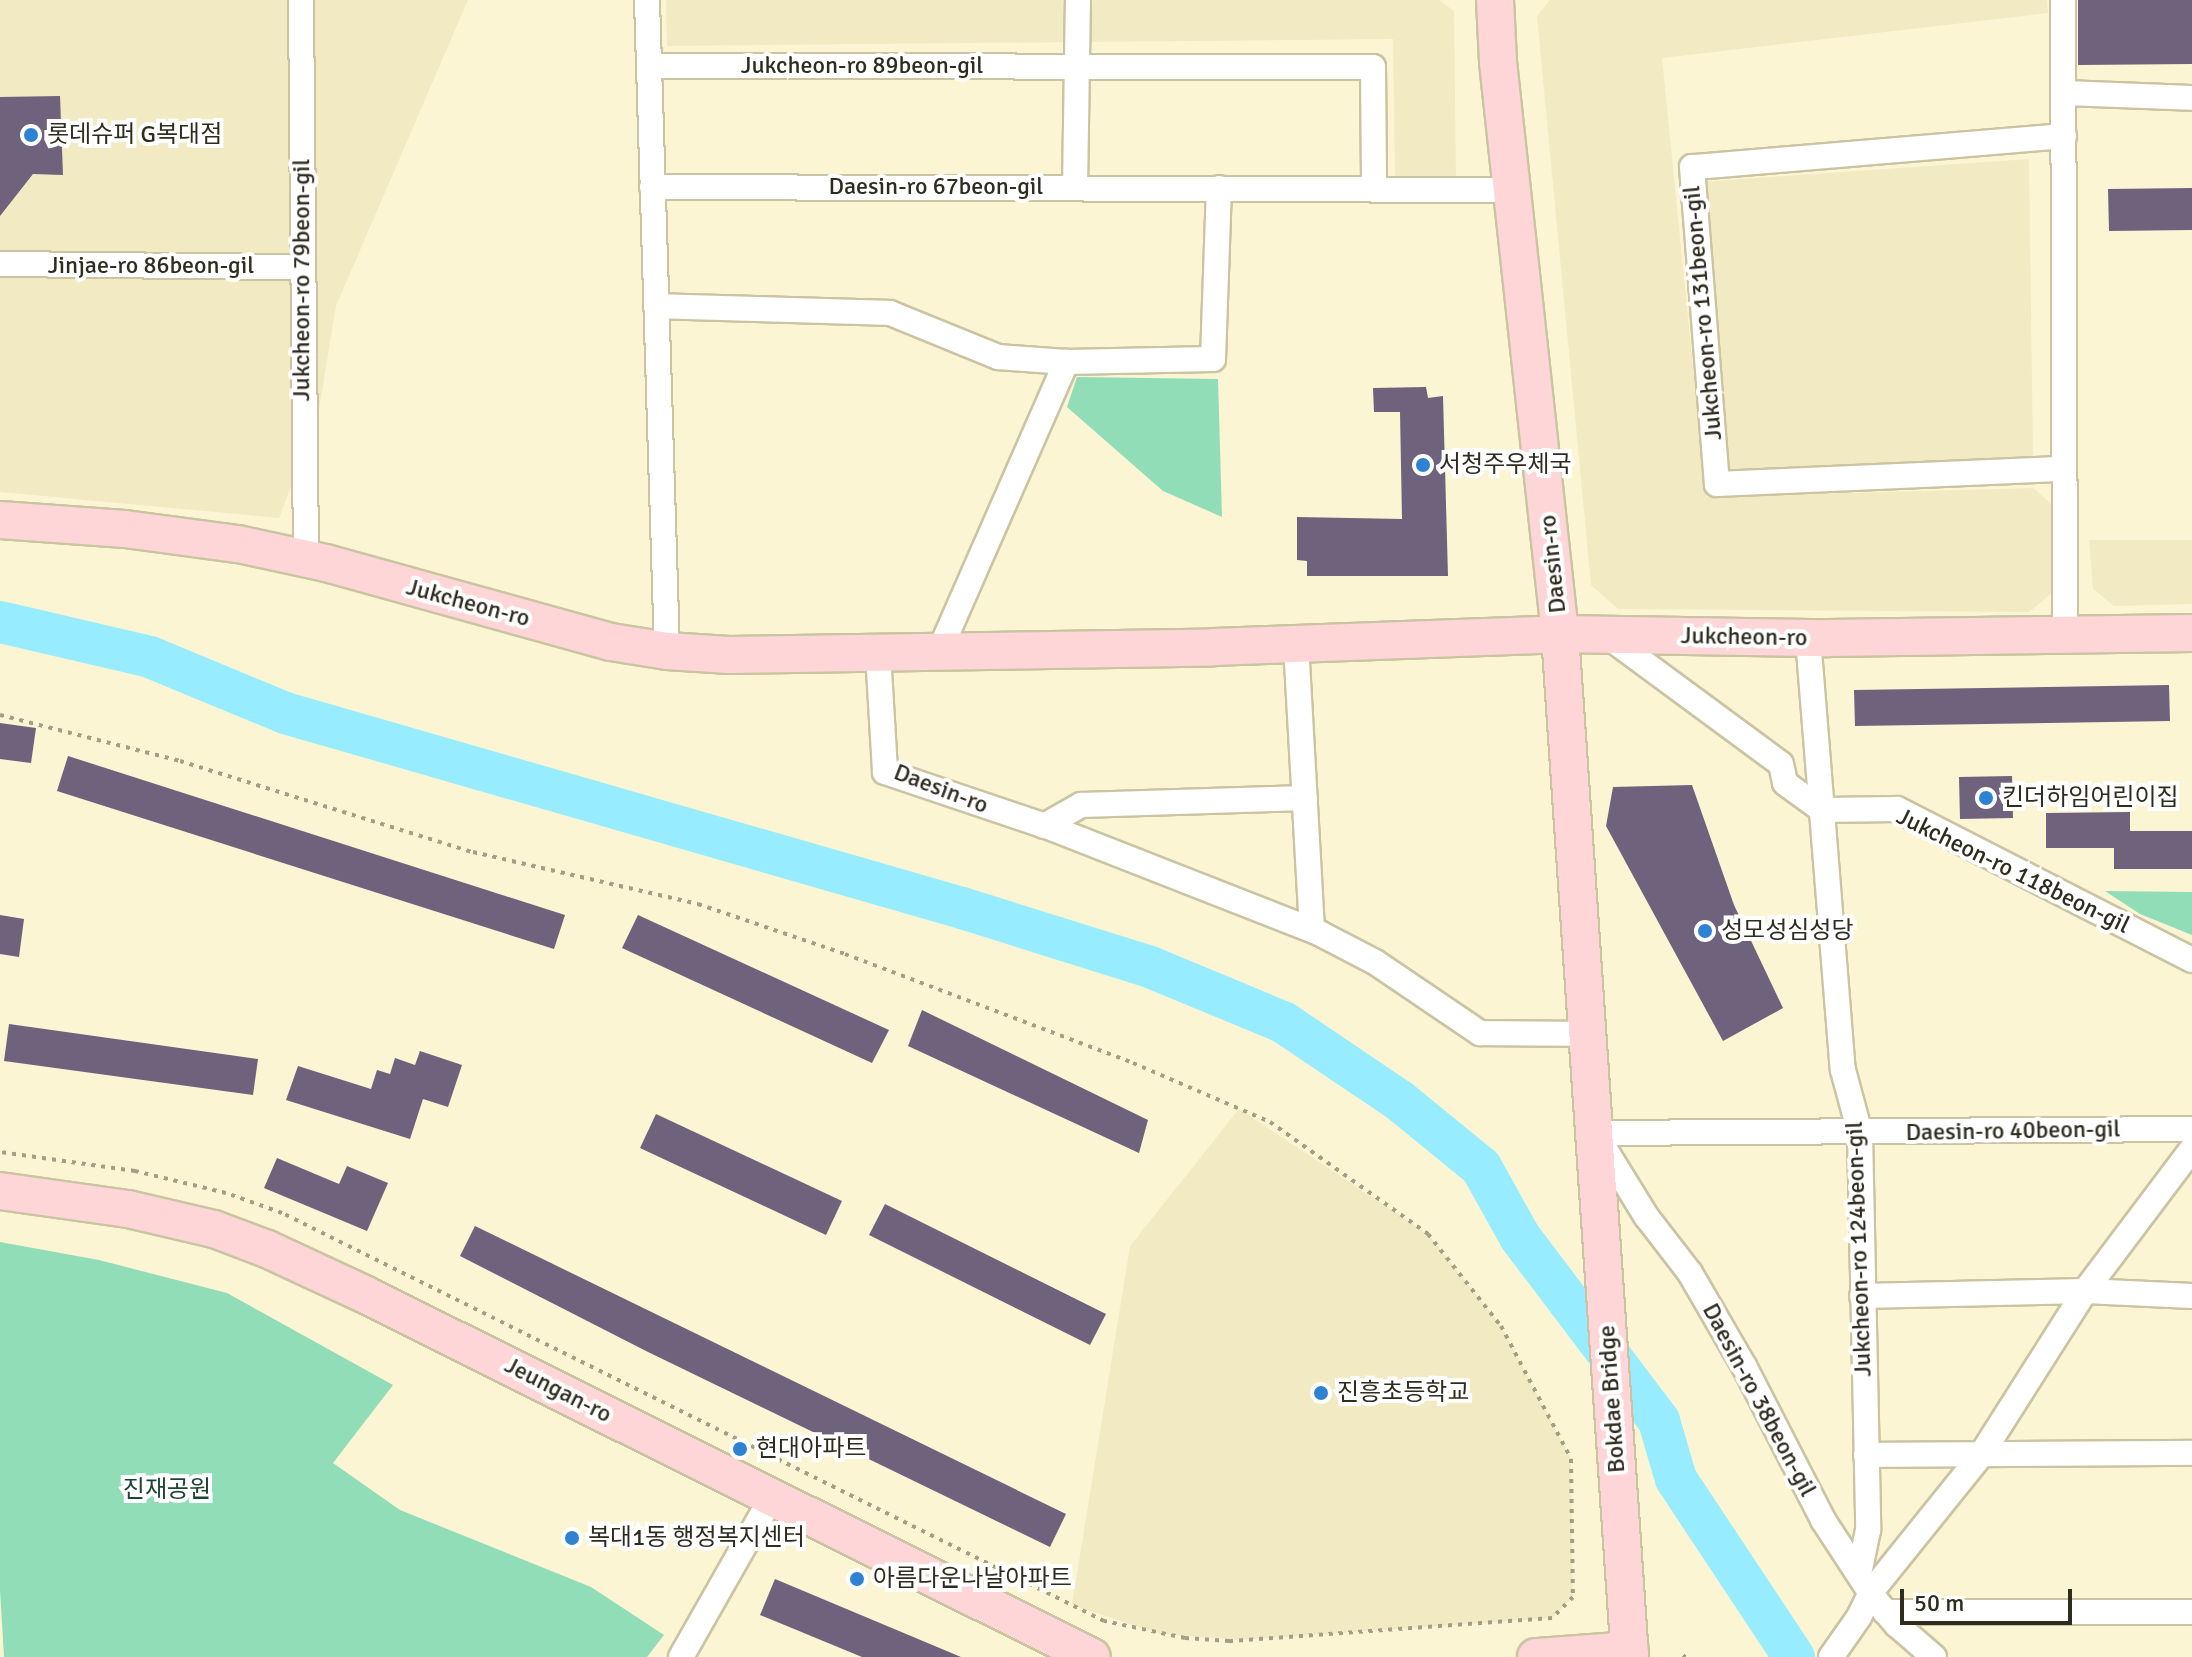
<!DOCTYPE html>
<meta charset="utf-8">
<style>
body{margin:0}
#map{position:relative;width:2192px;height:1657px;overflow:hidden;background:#fcf5d4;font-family:Signika,"Noto Sans KR",sans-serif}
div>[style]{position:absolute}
.built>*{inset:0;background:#f2eac2}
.green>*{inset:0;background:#91ddb8}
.river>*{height:42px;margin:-21px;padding:0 21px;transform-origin:21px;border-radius:21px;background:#97edff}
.building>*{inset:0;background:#6e627c}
.path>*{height:4px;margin-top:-2px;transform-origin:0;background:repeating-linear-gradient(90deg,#a49e86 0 4px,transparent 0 10px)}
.roads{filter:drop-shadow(2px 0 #cac4a3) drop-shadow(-2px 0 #cac4a3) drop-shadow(0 2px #cac4a3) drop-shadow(0 -2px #cac4a3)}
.street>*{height:24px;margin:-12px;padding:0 12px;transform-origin:12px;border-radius:12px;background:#fff}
.secondary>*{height:36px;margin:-18px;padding:0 18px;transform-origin:18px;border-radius:18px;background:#fed6d8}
.dots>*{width:22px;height:22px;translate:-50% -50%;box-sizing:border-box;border:4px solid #fff;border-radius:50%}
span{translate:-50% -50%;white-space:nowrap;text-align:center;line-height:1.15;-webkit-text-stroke:8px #fff;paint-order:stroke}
.street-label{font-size:24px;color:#2e2b1f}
.poi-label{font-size:24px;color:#2e2b1f}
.left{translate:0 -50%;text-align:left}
.park-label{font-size:24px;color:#1d4533}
.scale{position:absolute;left:1900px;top:1589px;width:172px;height:36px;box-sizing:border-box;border:4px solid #2e2b1f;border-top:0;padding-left:10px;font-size:24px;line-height:28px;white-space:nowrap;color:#2e2b1f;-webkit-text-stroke:6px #fff;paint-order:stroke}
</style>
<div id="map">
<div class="built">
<i style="clip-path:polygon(0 0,468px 0,336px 306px,318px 415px,279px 518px,0 492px)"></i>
<i style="clip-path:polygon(666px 0,1439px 0,1454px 11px,1456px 180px,1395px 181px,1393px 39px,667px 46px)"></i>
<i style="clip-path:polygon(1550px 0,2047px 0,2048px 13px,1662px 58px,1706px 497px,2034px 488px,2052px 505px,2054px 591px,2029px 612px,1618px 609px,1591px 585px,1537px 16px)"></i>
<i style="clip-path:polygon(2029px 159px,2033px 457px,1718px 474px,1685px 183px)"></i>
<i style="clip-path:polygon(2089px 540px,2192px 540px,2192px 604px,2114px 606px,2093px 589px)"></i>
<i style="clip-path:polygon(1239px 1109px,1428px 1234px,1501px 1326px,1571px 1459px,1573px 1597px,1552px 1618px,1241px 1640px,1161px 1634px,1072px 1605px,1130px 1246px)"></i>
</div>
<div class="green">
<i style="clip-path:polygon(1077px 377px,1218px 379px,1222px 517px,1163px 491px,1067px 407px)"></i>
<i style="clip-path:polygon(2105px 891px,2192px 892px,2192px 935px,2140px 914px)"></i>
<i style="clip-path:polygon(0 1242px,99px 1260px,227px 1293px,393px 1385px,333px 1463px,400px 1510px,591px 1587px,664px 1635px,647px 1657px,4px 1657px,0 1590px)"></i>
</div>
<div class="river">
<i style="left:0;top:622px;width:154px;rotate:13.1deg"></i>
<i style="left:150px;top:657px;width:146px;rotate:22.5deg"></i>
<i style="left:285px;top:713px;width:705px;rotate:16.07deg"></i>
<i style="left:962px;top:908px;width:197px;rotate:17.4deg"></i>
<i style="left:1150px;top:967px;width:144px;rotate:22.5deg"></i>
<i style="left:1283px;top:1022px;width:141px;rotate:34deg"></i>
<i style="left:1400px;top:1101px;width:104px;rotate:39.2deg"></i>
<i style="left:1481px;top:1167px;width:80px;rotate:60.9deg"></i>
<i style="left:1520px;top:1237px;width:231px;rotate:52.9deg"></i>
<i style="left:1659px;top:1421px;width:60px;rotate:73.7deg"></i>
<i style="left:1676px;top:1479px;width:214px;rotate:56.5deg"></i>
</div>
<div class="building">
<i style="clip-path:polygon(2078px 0,2192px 0,2192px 64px,2078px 65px)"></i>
<i style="clip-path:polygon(60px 96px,63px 175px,33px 174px,0 216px,0 97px)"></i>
<i style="clip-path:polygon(2192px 188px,2192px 230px,2109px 231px,2108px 189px)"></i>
<i style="clip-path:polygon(1426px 387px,1428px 398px,1443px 396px,1448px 576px,1307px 576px,1307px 561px,1297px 560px,1297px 517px,1402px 519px,1400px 412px,1374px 412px,1373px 388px)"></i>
<i style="clip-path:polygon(2169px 685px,2170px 721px,1855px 726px,1854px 690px)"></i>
<i style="clip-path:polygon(0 723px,36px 728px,31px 763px,0 759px)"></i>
<i style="clip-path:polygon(68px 756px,565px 915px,554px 949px,57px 791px)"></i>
<i style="clip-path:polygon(2012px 776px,2013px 818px,1960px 819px,1959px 777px)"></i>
<i style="clip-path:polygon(1692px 785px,1734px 905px,1783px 1008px,1723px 1041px,1606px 826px,1613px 787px)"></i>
<i style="clip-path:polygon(2130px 812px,2130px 831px,2192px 831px,2192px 869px,2114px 869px,2114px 848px,2046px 848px,2046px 813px)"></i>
<i style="clip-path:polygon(0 915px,24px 919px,19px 957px,0 954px)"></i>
<i style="clip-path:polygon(638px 915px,889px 1030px,872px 1063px,622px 948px)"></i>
<i style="clip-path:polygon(922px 1010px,1148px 1120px,1139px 1153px,908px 1046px)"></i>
<i style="clip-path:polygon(9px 1024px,258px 1059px,253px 1095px,4px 1061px)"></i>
<i style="clip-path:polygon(420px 1051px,462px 1065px,448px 1107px,423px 1099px,410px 1139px,286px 1100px,298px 1066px,371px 1089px,377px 1070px,390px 1074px,395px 1058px,415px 1065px)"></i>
<i style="clip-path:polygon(656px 1114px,842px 1201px,826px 1235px,640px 1148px)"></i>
<i style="clip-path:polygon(277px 1158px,339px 1184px,347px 1166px,388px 1183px,367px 1231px,264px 1188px)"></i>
<i style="clip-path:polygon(885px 1204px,1106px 1314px,1090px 1345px,869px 1235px)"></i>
<i style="clip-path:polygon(475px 1226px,1066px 1514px,1050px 1547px,646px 1351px,460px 1256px)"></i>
<i style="clip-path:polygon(775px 1579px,961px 1657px,862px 1657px,760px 1615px)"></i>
</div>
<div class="path">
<i style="left:0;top:715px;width:186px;rotate:14.3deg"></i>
<i style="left:180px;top:761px;width:307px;rotate:17.3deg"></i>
<i style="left:473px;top:852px;width:231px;rotate:13deg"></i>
<i style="left:698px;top:904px;width:155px;rotate:18.8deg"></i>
<i style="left:845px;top:954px;width:308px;rotate:20.7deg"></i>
<i style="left:1133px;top:1063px;width:149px;rotate:23.3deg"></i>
<i style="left:1270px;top:1122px;width:194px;rotate:35.3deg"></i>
<i style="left:1428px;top:1234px;width:117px;rotate:51.6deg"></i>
<i style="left:1501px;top:1326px;width:150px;rotate:62.2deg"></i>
<i style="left:1571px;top:1459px;width:138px;rotate:89.2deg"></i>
<i style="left:1573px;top:1597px;width:30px;rotate:135deg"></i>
<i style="left:1552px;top:1618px;width:324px;rotate:175.9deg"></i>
<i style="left:1229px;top:1641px;width:44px;rotate:-176.1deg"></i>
<i style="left:1185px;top:1638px;width:83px;rotate:-168.1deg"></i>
<i style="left:1104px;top:1621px;width:918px;rotate:-153.6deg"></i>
<i style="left:282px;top:1213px;width:59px;rotate:-160.3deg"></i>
<i style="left:226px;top:1193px;width:94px;rotate:-166.4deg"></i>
<i style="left:135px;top:1171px;width:136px;rotate:-172deg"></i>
<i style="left:1683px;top:1655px;width:3px;rotate:45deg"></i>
</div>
<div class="roads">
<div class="street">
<i style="left:301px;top:0;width:559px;rotate:89.49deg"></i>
<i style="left:647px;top:0;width:651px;rotate:88.24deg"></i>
<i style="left:2063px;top:0;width:635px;rotate:89.82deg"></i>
<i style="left:649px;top:66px;width:724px;rotate:0.08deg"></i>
<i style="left:1373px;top:67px;width:121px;rotate:89.5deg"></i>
<i style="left:2064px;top:93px;width:128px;rotate:2.2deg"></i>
<i style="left:2064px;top:136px;width:373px;rotate:175.2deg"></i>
<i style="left:1692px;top:167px;width:318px;rotate:85.5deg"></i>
<i style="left:1717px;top:484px;width:347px;rotate:-2.5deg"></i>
<i style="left:652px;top:187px;width:860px;rotate:0.2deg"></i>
<i style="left:1075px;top:188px;width:188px;rotate:-89.1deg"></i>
<i style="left:0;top:264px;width:301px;rotate:0.6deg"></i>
<i style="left:656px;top:306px;width:234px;rotate:1.7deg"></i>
<i style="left:890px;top:313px;width:117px;rotate:22.2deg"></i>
<i style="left:998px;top:357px;width:68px;rotate:4.2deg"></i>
<i style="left:1066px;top:362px;width:147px;rotate:-1.2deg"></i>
<i style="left:1213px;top:359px;width:171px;rotate:-88deg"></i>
<i style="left:1606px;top:635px;width:217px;rotate:36.4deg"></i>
<i style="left:1781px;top:764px;width:19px;rotate:78deg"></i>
<i style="left:1785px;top:783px;width:46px;rotate:36.1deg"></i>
<i style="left:1822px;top:810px;width:75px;rotate:-0.8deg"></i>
<i style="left:1897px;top:809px;width:331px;rotate:27.1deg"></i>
<i style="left:1808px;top:638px;width:433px;rotate:85.4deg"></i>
<i style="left:1843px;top:1070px;width:65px;rotate:74.9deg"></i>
<i style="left:1860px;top:1133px;width:397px;rotate:88.8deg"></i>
<i style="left:1868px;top:1530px;width:45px;rotate:101.6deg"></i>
<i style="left:1296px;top:644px;width:286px;rotate:86.8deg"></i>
<i style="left:939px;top:652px;width:317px;rotate:-66.3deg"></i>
<i style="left:878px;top:653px;width:119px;rotate:86.6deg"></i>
<i style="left:885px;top:772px;width:178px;rotate:18.6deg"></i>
<i style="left:1054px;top:829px;width:285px;rotate:21.4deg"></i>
<i style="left:1319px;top:933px;width:63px;rotate:27.4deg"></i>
<i style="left:1375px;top:962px;width:127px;rotate:34.1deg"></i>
<i style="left:1480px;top:1033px;width:108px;rotate:0.5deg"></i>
<i style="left:1044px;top:826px;width:43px;rotate:-29.6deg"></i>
<i style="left:1081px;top:805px;width:224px;rotate:-1.8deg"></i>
<i style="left:1595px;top:1133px;width:597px;rotate:-0.38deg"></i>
<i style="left:1598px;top:1138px;width:92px;rotate:58.4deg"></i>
<i style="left:1646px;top:1216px;width:72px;rotate:52.3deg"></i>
<i style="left:1690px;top:1273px;width:108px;rotate:59.9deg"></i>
<i style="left:1744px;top:1366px;width:173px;rotate:62.8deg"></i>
<i style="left:1823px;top:1520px;width:93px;rotate:56.8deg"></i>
<i style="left:1874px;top:1598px;width:35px;rotate:50deg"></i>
<i style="left:1897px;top:1625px;width:49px;rotate:40.9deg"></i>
<i style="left:2085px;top:1291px;width:178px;rotate:-53deg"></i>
<i style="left:2085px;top:1291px;width:107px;rotate:2.7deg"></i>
<i style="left:1866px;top:1455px;width:326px;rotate:-0.4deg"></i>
<i style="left:1885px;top:1612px;width:307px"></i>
<i style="left:681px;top:1657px;width:184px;rotate:-60.4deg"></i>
<i style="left:1831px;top:1657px;width:49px;rotate:-55deg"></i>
<i style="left:1859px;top:1617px;width:28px;rotate:-64deg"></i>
<i style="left:1871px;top:1592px;width:176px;rotate:-51.2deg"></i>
<i style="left:1981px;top:1455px;width:194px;rotate:-57.6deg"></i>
<i style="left:2085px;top:1291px;width:223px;rotate:178.7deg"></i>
</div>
<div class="secondary">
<i style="left:1495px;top:0;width:62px;rotate:87.2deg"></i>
<i style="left:1498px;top:62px;width:575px;rotate:83.81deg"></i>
<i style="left:1560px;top:634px;width:1025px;rotate:86.09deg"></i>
<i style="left:0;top:520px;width:125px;rotate:4.1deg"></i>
<i style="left:125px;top:529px;width:114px;rotate:7.6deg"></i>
<i style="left:238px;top:544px;width:90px;rotate:12.2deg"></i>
<i style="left:326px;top:563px;width:296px;rotate:15.5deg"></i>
<i style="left:611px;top:642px;width:57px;rotate:9.1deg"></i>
<i style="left:667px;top:651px;width:62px;rotate:3.7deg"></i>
<i style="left:729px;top:655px;width:484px;rotate:-0.9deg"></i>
<i style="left:1213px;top:647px;width:347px;rotate:-2.1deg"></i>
<i style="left:1560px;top:634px;width:268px;rotate:0.9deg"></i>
<i style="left:1828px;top:638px;width:364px;rotate:-0.8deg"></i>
<i style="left:0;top:1191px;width:129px;rotate:8deg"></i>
<i style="left:128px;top:1209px;width:88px;rotate:13.1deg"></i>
<i style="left:214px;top:1229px;width:57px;rotate:20.7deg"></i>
<i style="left:267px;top:1249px;width:107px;rotate:24.9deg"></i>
<i style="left:364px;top:1294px;width:813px;rotate:26.5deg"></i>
<i style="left:1536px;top:1657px;width:94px;rotate:-4.3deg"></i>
</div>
</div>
<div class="dots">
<i style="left:31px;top:135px;background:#2d83d1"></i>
<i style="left:1423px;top:465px;background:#2d83d1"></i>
<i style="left:1986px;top:798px;background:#2d83d1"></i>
<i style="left:1705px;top:931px;background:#2d83d1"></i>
<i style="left:1321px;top:1393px;background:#2d83d1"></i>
<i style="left:740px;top:1449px;background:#2d83d1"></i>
<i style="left:572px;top:1538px;background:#2d83d1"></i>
<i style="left:857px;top:1579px;background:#2d83d1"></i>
</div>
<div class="street-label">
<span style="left:862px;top:66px">Jukcheon-ro 89beon-gil</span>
<span style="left:936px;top:187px">Daesin-ro 67beon-gil</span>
<span style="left:151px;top:266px">Jinjae-ro 86beon-gil</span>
<span style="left:302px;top:280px;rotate:-90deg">Jukcheon-ro 79beon-gil</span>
<span style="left:1703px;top:313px;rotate:-95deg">Jukcheon-ro 131beon-gil</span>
<span style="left:1553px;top:564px;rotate:-96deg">Daesin-ro</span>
<span style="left:468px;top:603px;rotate:15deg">Jukcheon-ro</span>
<span style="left:1744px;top:637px;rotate:1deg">Jukcheon-ro</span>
<span style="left:941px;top:789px;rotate:21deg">Daesin-ro</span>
<span style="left:2013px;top:871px;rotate:26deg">Jukcheon-ro 118beon-gil</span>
<span style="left:2013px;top:1131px;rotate:-1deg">Daesin-ro 40beon-gil</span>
<span style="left:1859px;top:1249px;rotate:-92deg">Jukcheon-ro 124beon-gil</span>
<span style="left:558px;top:1390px;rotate:27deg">Jeungan-ro</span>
<span style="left:1612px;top:1399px;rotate:-94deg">Bokdae Bridge</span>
<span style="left:1759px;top:1400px;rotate:62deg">Daesin-ro 38beon-gil</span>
</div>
<div class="poi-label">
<span class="left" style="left:47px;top:135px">롯데슈퍼 G복대점</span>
<span class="left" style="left:1439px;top:465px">서청주우체국</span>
<span class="left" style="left:2002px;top:798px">킨더하임어린이집</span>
<span class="left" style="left:1721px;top:931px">성모성심성당</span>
<span class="left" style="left:1337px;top:1393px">진흥초등학교</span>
<span class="left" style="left:756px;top:1449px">현대아파트</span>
<span class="left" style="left:588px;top:1538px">복대1동 행정복지센터</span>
<span class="left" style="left:873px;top:1579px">아름다운나날아파트</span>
</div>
<div class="park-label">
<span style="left:167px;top:1490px">진재공원</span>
</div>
<div class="scale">50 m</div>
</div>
